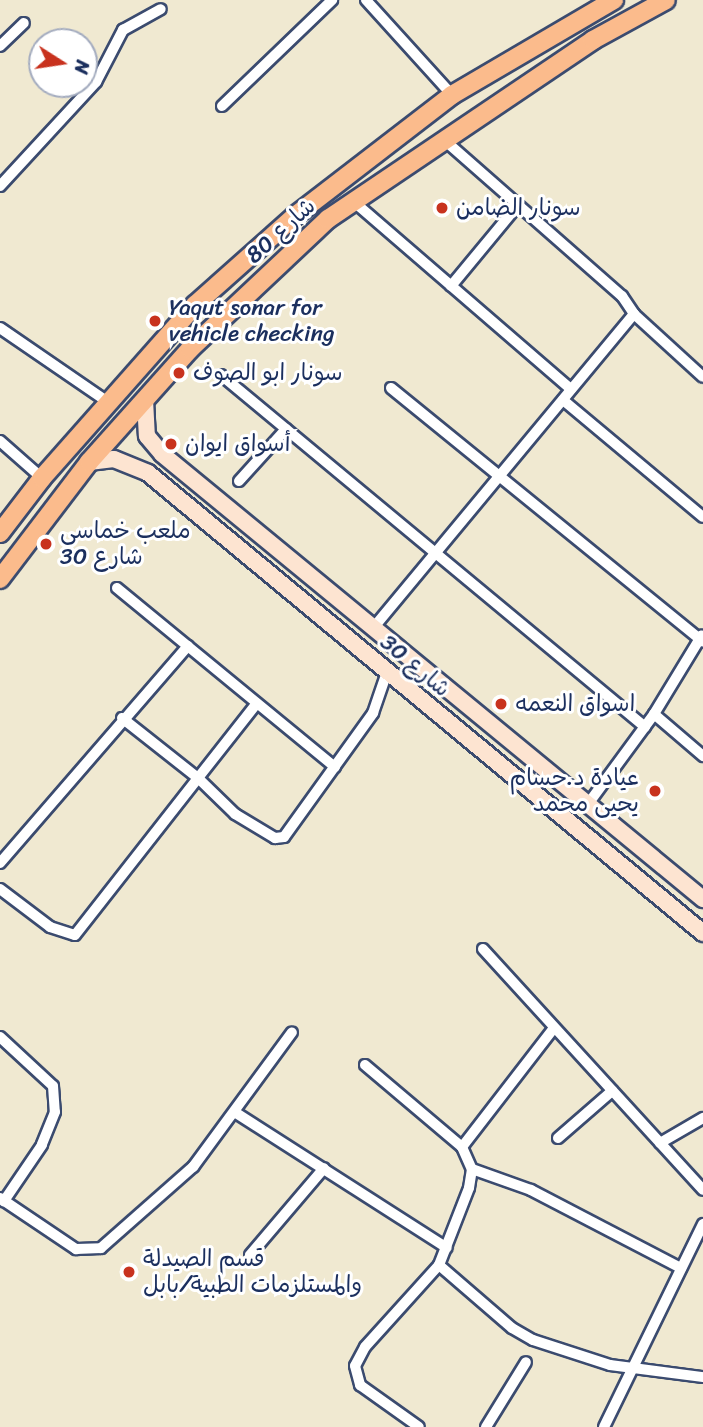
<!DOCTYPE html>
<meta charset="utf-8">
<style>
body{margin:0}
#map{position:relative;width:703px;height:1427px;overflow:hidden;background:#f0e9d1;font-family:Sriracha,"Playpen Sans Arabic",sans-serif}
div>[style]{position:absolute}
.roads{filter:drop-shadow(2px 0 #3b4b6f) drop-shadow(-2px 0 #3b4b6f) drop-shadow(0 2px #3b4b6f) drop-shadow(0 -2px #3b4b6f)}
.street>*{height:10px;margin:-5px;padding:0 5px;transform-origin:5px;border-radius:5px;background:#fff}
.secondary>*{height:16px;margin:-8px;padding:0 8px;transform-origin:8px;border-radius:8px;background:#fde4d1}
.primary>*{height:18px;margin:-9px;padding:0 9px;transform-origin:9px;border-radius:9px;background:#fbbb8c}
.dots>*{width:19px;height:19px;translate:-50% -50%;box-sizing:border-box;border:4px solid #fff;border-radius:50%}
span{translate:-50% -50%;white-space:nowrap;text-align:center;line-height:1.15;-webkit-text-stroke:6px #fff;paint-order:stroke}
.poi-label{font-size:23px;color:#1b2f5e}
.left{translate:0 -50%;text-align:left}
.right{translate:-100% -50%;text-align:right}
.street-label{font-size:23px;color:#1b2f5e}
.north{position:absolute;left:28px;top:28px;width:70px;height:70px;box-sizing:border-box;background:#fff;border:2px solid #a4acbf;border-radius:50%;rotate:102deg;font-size:19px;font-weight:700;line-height:28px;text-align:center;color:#1b2f5e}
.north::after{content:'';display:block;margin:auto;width:24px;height:32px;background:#c8321e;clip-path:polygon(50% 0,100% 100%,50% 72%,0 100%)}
</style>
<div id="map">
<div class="roads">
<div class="street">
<i style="left:366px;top:0;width:128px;rotate:47.8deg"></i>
<i style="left:0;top:46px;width:33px;rotate:-44deg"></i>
<i style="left:222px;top:106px;width:153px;rotate:-43.9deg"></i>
<i style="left:442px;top:138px;width:240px;rotate:41.3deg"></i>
<i style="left:622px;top:296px;width:22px;rotate:56deg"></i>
<i style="left:634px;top:314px;width:93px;rotate:42.4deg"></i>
<i style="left:0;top:186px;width:142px;rotate:-47.3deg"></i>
<i style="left:96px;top:82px;width:59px;rotate:-62.6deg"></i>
<i style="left:123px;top:30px;width:43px;rotate:-28.9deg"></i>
<i style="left:353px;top:201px;width:288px;rotate:40.8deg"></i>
<i style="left:451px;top:286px;width:105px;rotate:-50.4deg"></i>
<i style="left:0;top:328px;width:131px;rotate:34.4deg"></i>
<i style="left:221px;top:375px;width:551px;rotate:39.7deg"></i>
<i style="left:391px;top:388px;width:402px;rotate:39.1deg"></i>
<i style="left:563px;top:400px;width:182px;rotate:39.9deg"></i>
<i style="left:0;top:441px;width:56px;rotate:41.4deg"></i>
<i style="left:239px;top:481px;width:70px;rotate:-47.9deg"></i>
<i style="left:117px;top:588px;width:282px;rotate:39.4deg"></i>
<i style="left:374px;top:627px;width:407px;rotate:-50.3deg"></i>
<i style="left:654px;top:714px;width:65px;rotate:40.6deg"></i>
<i style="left:122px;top:718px;width:97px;rotate:38.3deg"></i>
<i style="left:198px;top:778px;width:95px;rotate:-51.8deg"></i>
<i style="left:588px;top:804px;width:112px;rotate:-53.7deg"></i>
<i style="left:654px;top:714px;width:92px;rotate:-58.7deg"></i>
<i style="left:0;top:863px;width:287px;rotate:-49.1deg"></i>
<i style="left:0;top:889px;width:63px;rotate:37.2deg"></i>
<i style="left:50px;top:927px;width:26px;rotate:18deg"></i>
<i style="left:75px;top:935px;width:199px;rotate:-51.9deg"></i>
<i style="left:198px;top:778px;width:52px;rotate:44.2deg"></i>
<i style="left:235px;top:814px;width:47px;rotate:31deg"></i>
<i style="left:275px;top:838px;width:9px;rotate:-6deg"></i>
<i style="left:284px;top:837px;width:153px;rotate:-54.3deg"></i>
<i style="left:373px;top:713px;width:43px;rotate:-71.1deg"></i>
<i style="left:483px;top:949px;width:326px;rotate:47.6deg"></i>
<i style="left:0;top:1037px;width:72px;rotate:42.8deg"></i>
<i style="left:53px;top:1086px;width:26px;rotate:86deg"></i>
<i style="left:55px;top:1112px;width:35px;rotate:112deg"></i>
<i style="left:42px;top:1145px;width:68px;rotate:124.2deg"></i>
<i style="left:365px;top:1065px;width:127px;rotate:40.2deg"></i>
<i style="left:462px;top:1147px;width:24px;rotate:66deg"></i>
<i style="left:472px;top:1169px;width:19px;rotate:99deg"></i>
<i style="left:469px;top:1188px;width:83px;rotate:111.3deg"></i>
<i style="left:439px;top:1265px;width:110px;rotate:132.1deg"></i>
<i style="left:365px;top:1347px;width:21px;rotate:118deg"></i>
<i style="left:355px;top:1366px;width:20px;rotate:75deg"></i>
<i style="left:360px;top:1385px;width:72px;rotate:35.4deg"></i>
<i style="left:236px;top:1113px;width:250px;rotate:32.6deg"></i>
<i style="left:558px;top:1138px;width:72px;rotate:-41deg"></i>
<i style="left:660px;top:1143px;width:50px;rotate:-30.2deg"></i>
<i style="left:462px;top:1147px;width:150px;rotate:-52.3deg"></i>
<i style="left:472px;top:1169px;width:63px;rotate:19.6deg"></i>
<i style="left:531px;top:1190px;width:169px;rotate:27.5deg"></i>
<i style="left:0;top:1198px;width:92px;rotate:33.9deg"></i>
<i style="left:76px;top:1249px;width:25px;rotate:-2deg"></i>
<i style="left:101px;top:1248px;width:123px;rotate:-41.4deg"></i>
<i style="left:193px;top:1167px;width:167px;rotate:-53.7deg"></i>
<i style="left:250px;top:1255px;width:114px;rotate:-49.6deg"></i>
<i style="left:439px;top:1265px;width:96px;rotate:40.8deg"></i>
<i style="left:512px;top:1328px;width:24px;rotate:30deg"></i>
<i style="left:533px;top:1340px;width:81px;rotate:18deg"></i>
<i style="left:610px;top:1365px;width:94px;rotate:7.4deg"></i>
<i style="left:486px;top:1427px;width:76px;rotate:-58.4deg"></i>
<i style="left:604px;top:1427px;width:226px;rotate:-64deg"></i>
</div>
<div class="secondary">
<i style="left:145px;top:400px;width:36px;rotate:87deg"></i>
<i style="left:147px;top:436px;width:23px;rotate:50deg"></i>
<i style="left:162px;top:454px;width:701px;rotate:39.44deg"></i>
<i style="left:89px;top:462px;width:25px;rotate:-7deg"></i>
<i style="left:114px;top:459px;width:37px;rotate:22deg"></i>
<i style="left:148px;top:473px;width:721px;rotate:39.65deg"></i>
</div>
<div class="primary">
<i style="left:0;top:533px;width:69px;rotate:-52.6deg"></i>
<i style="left:42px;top:478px;width:231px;rotate:-48.5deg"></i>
<i style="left:195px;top:305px;width:134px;rotate:-41.7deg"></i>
<i style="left:295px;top:216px;width:198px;rotate:-37.6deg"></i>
<i style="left:452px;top:95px;width:188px;rotate:-30.4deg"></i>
<i style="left:0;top:579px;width:147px;rotate:-52.7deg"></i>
<i style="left:89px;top:462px;width:152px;rotate:-48.2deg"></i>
<i style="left:190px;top:349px;width:190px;rotate:-43.3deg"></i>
<i style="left:328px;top:219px;width:320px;rotate:-34deg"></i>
<i style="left:593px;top:40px;width:83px;rotate:-28.7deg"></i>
</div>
</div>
<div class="dots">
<i style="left:442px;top:208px;background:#c8321e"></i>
<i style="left:155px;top:321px;background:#c8321e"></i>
<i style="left:179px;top:373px;background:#c8321e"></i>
<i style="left:171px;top:444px;background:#c8321e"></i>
<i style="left:46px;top:544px;background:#c8321e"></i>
<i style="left:501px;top:704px;background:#c8321e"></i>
<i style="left:655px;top:791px;background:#c8321e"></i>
<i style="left:129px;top:1272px;background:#c8321e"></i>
</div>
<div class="poi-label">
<span class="left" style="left:456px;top:208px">سونار الضامن</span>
<span class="left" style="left:169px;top:321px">Yaqut sonar for<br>vehicle checking</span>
<span class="left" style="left:193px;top:373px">سونار ابو الصوف</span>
<span class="left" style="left:185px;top:444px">أسواق ايوان</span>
<span class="left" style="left:60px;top:544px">ملعب خماسي<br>شارع 30</span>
<span class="left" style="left:515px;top:704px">اسواق النعمه</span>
<span class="right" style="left:639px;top:791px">عيادة د.حسام<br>يحيى محمد</span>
<span class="left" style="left:143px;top:1272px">قسم الصيدلة<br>والمستلزمات الطبية/بابل</span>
</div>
<div class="street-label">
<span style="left:281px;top:231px;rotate:-42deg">شارع 80</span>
<span style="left:415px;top:666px;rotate:40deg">شارع 30</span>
</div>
<div class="north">N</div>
</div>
